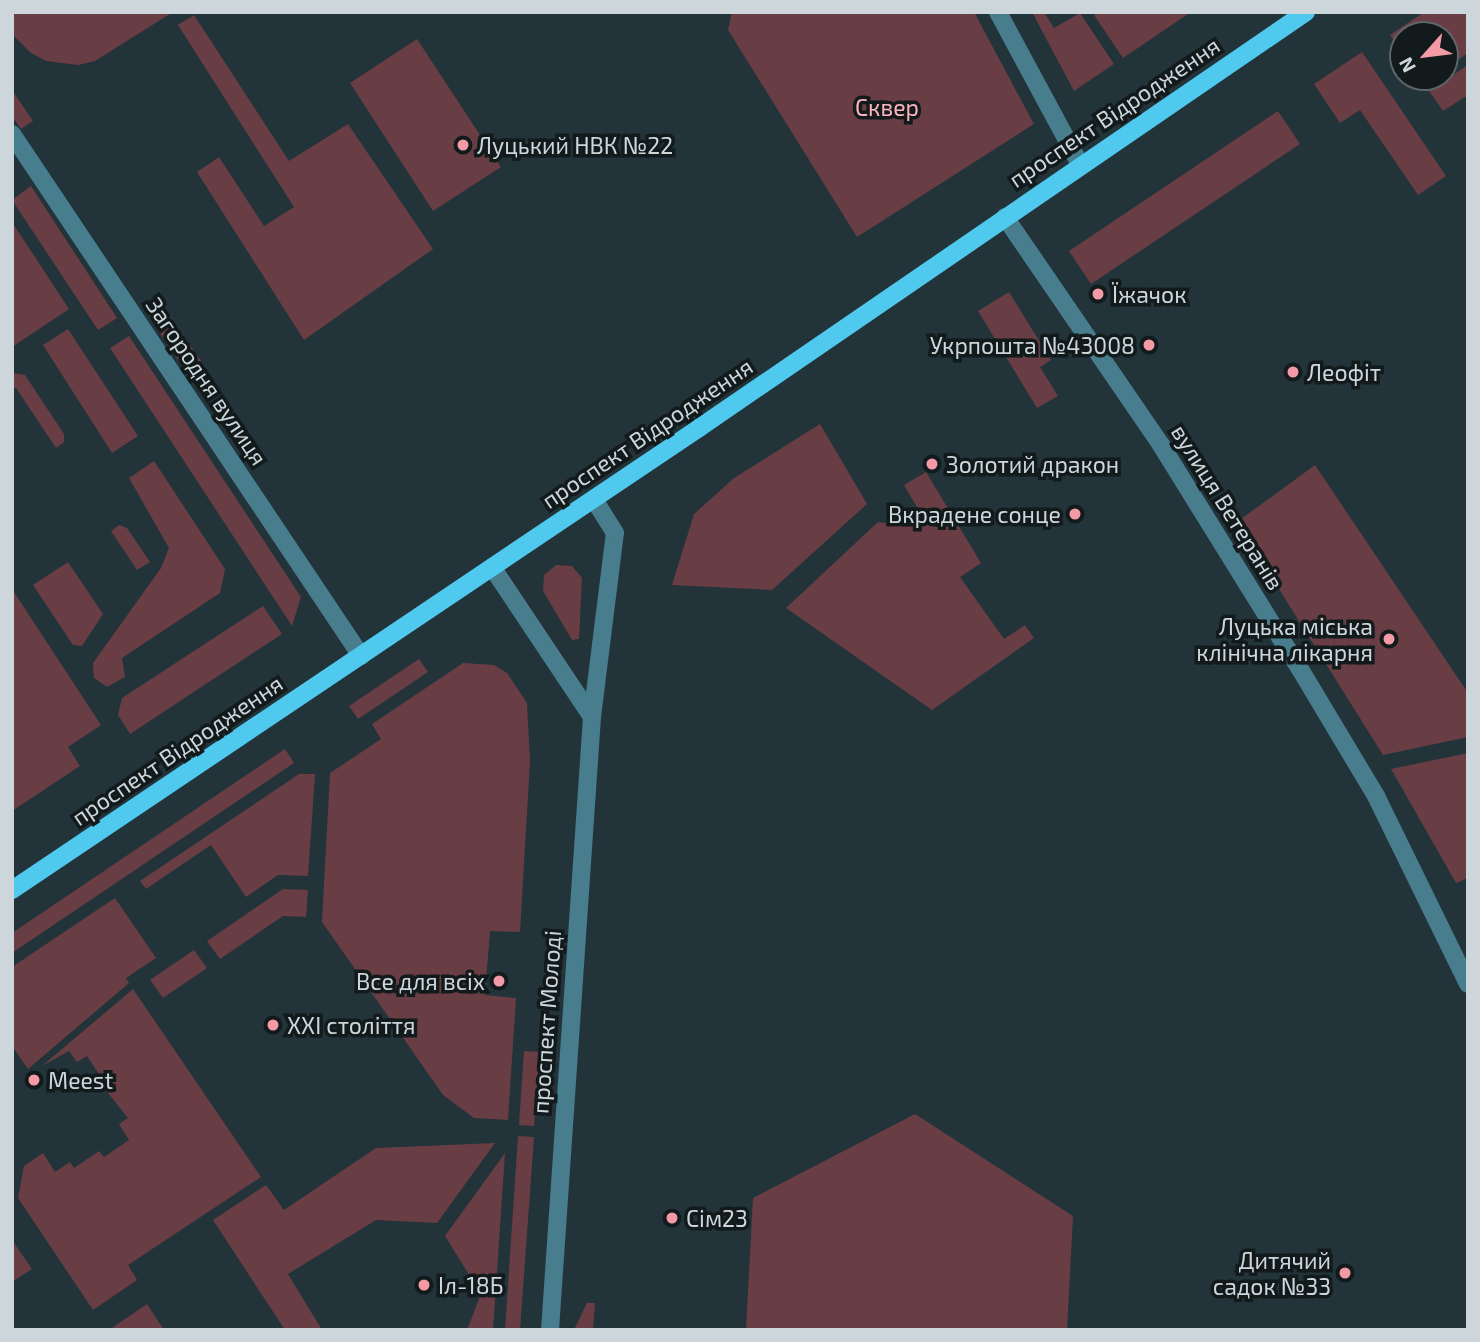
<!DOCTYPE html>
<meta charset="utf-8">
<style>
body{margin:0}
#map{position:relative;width:1480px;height:1342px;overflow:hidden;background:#223339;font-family:"Exo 2",sans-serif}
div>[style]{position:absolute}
.green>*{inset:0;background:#683e44}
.minor>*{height:18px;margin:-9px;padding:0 9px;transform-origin:9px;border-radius:9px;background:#487d8e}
.major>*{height:18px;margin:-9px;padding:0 9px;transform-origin:9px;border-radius:9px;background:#4fc9ed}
.dots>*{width:19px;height:19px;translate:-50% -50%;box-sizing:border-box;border:4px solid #121a1c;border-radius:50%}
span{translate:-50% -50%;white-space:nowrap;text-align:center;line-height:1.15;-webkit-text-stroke:7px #121a1c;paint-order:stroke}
.park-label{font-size:23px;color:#feb4bc}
.street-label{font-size:23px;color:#cdd7db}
.poi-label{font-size:23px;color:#cdd7db}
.left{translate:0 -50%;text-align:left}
.right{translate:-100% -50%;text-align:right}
.frame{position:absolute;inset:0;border:14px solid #cdd7db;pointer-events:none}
.north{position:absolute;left:1389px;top:21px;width:70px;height:70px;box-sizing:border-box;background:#121a1c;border:2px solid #5d6668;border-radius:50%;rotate:242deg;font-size:19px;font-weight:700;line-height:28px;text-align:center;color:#cdd7db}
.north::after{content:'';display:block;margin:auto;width:24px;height:32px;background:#f49aa6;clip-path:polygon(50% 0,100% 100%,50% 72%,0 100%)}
</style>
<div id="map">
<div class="green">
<i style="clip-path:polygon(12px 12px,173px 12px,95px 61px,78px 65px,46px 61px,31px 53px,12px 34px)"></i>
<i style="clip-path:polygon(732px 12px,974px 12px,1034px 124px,857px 237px,728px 30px)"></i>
<i style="clip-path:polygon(1032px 12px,1044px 12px,1054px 28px,1080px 13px,1114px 64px,1074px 91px)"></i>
<i style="clip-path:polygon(1098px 12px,1191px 12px,1123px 58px,1094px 15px)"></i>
<i style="clip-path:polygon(1424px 12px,1468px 12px,1468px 53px,1445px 69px,1445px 35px,1403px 35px,1403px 54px,1390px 35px)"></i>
<i style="clip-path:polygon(194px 15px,289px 161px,348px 124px,433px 249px,304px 340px,197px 172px,219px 157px,264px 226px,294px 207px,178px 25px)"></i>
<i style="clip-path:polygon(417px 39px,501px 167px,433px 211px,350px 83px)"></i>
<i style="clip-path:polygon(1362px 52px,1446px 176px,1418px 195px,1360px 110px,1340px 123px,1314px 84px)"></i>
<i style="clip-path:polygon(1468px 65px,1468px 95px,1443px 111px,1429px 91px)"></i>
<i style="clip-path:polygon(12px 90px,33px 121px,21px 129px,12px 116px)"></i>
<i style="clip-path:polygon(1278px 111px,1300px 144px,1091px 284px,1069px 251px)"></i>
<i style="clip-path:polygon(31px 186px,117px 318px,98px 330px,12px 200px)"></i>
<i style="clip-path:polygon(12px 222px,69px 309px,12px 347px)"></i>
<i style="clip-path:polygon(1009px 292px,1051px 360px,1040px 367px,1058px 396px,1037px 408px,978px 311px)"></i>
<i style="clip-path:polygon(171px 317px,201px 361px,186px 372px,156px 327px)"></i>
<i style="clip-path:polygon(68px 329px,138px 436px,112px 453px,43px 345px)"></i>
<i style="clip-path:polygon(129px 336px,301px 597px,292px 626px,110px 348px)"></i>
<i style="clip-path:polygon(12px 373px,25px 375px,64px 434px,64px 442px,56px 448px,16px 388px,12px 389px)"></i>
<i style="clip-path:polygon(820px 424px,867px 504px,772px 590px,672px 585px,694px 514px,734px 478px)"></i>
<i style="clip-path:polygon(154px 461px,225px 569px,220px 593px,122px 658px,125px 677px,107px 687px,94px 678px,93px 663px,161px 568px,169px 548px,129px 478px)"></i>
<i style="clip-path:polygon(1315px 465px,1468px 693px,1468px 737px,1383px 755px,1237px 522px)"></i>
<i style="clip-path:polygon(926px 472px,981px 563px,960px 577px,1004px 639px,1025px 625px,1034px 638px,932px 710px,786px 608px,878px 522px,900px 525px,921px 514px,904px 485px)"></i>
<i style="clip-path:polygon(119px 525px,127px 528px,150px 562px,137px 570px,111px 531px)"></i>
<i style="clip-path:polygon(68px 562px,103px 614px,82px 646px,73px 645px,33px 585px)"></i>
<i style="clip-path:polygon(556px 565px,572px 566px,582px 578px,579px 639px,572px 640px,543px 591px,544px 575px)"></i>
<i style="clip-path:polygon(12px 589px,101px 725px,68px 747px,80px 766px,12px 811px)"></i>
<i style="clip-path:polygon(263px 606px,282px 634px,130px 734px,118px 715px,122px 698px)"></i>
<i style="clip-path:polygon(419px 659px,428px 672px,358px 719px,349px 706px)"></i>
<i style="clip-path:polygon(463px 663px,494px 665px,507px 673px,527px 703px,530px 761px,520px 932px,490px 931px,485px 995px,516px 998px,508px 1120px,474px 1118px,443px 1095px,322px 922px,330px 773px,381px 739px,372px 724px)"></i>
<i style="clip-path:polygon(285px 749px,294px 763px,12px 953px,12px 933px)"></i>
<i style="clip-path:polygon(1468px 753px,1468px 878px,1456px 883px,1391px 769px)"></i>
<i style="clip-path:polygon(299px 774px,315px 774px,308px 876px,278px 875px,246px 897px,211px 845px,146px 889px,140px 881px)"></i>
<i style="clip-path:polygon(283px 889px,308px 890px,306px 917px,283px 916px,220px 959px,207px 941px)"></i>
<i style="clip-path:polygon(115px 898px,156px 958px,126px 978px,129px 983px,28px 1069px,12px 1046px,12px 967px)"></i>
<i style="clip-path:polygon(194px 950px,207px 968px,163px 998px,150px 980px)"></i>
<i style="clip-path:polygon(133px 989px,261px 1177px,128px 1265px,137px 1280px,93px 1310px,18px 1198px,24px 1166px,43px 1153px,55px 1172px,70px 1162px,74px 1168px,99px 1151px,104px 1157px,129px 1140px,119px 1124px,128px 1118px,100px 1083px,103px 1080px,87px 1056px,77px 1062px,69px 1051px,42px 1066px)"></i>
<i style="clip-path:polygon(524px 1051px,540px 1052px,534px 1126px,519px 1125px)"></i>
<i style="clip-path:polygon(915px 1114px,1073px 1216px,1067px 1330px,746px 1330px,753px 1198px)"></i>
<i style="clip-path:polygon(518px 1136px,534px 1137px,520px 1330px,505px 1330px)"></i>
<i style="clip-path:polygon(495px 1143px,437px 1223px,376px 1220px,288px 1274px,322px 1330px,285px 1330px,213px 1220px,266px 1185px,284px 1210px,376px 1148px)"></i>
<i style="clip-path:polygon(505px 1153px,493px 1330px,467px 1330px,481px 1294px,445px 1236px)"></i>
<i style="clip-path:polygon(12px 1240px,32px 1269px,12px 1282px)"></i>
<i style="clip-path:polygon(587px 1303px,595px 1303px,593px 1330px,574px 1330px)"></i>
<i style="clip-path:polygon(147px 1304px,164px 1330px,109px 1330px)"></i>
</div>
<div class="minor">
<i style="left:998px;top:12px;width:173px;rotate:61.7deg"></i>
<i style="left:12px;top:134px;width:628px;rotate:56.23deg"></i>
<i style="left:1005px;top:217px;width:276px;rotate:55.6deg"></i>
<i style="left:1161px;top:445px;width:264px;rotate:58.2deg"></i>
<i style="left:1300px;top:669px;width:148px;rotate:59.1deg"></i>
<i style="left:1376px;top:796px;width:209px;rotate:63.9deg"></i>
<i style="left:492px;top:567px;width:180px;rotate:56.3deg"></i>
<i style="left:550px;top:1330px;width:614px;rotate:-86.08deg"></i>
<i style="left:592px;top:717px;width:185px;rotate:-82.9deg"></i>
<i style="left:615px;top:533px;width:40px;rotate:-122deg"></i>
</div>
<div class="major">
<i style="left:12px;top:890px;width:828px;rotate:-33.92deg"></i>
<i style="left:699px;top:428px;width:736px;rotate:-34.42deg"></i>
</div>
<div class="dots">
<i style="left:463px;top:145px;background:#f49aa6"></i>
<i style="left:1098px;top:294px;background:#f49aa6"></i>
<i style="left:1149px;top:345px;background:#f49aa6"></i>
<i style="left:1293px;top:372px;background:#f49aa6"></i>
<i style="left:932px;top:464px;background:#f49aa6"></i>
<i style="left:1075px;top:514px;background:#f49aa6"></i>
<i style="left:1389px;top:639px;background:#f49aa6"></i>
<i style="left:499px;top:981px;background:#f49aa6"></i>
<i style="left:273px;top:1025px;background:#f49aa6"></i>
<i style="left:34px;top:1080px;background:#f49aa6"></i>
<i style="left:672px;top:1218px;background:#f49aa6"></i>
<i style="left:1345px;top:1273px;background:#f49aa6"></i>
<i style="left:424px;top:1285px;background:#f49aa6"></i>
</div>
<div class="park-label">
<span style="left:887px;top:107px">Сквер</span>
</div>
<div class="street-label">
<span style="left:1114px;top:112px;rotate:-34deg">проспект Відродження</span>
<span style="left:207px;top:381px;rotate:56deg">Загородня вулиця</span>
<span style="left:647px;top:433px;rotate:-34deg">проспект Відродження</span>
<span style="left:1228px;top:507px;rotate:58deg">вулиця Ветеранів</span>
<span style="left:177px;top:750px;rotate:-34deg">проспект Відродження</span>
<span style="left:546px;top:1022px;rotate:-86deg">проспект Молоді</span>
</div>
<div class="poi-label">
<span class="left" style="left:477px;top:145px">Луцький НВК №22</span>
<span class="left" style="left:1112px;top:294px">Їжачок</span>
<span class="right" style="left:1135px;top:345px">Укрпошта №43008</span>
<span class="left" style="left:1307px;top:372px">Леофіт</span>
<span class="left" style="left:946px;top:464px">Золотий дракон</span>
<span class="right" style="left:1061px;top:514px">Вкрадене сонце</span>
<span class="right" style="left:1373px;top:639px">Луцька міська<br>клінічна лікарня</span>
<span class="right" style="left:485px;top:981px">Все для всіх</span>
<span class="left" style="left:287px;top:1025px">ХХІ століття</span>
<span class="left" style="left:48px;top:1080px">Meest</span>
<span class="left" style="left:686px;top:1218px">Сім23</span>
<span class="right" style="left:1331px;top:1273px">Дитячий<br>садок №33</span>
<span class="left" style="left:438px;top:1285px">Іл-18Б</span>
</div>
<div class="frame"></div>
<div class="north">N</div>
</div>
